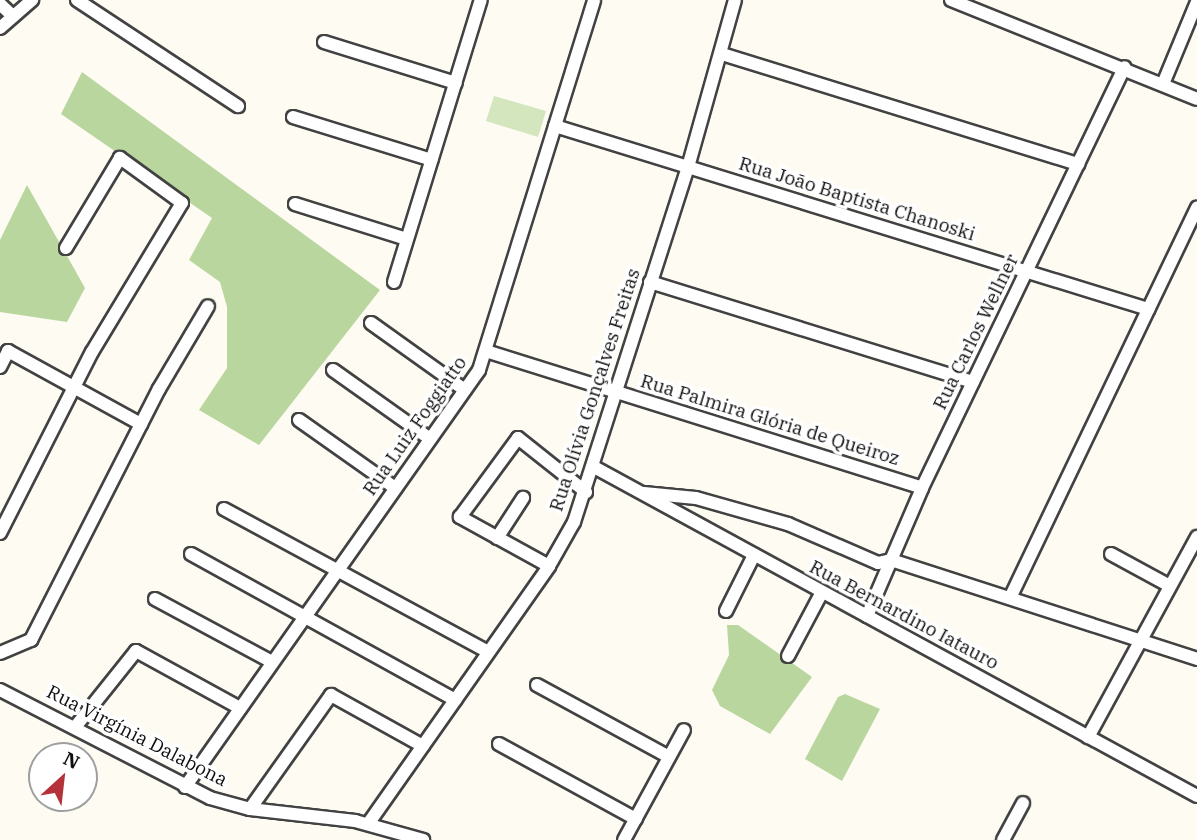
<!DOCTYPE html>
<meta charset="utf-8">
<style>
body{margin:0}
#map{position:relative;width:1197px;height:840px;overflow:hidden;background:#fefbf3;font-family:"IBM Plex Serif",serif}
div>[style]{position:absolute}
.green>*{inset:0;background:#d4e6be}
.forest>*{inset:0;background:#b9d69f}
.roads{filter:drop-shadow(2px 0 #424242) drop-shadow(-2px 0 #424242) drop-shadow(0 2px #424242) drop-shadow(0 -2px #424242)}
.minor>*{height:12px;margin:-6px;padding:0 6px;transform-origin:6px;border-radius:6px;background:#fff}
span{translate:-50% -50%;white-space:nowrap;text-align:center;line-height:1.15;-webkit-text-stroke:7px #fff;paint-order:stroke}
.street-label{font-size:19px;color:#0f0f0f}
.north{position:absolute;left:28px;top:742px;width:70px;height:70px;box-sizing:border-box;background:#fff;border:2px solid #9f9f9f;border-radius:50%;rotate:27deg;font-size:19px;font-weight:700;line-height:28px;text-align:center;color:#0f0f0f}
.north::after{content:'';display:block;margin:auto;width:24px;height:32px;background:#b5323b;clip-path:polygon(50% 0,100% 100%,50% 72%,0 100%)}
</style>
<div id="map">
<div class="green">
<i style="clip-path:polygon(494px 96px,546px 111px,538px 137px,486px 121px)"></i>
</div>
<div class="forest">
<i style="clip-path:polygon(82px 72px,380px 290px,259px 445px,199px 410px,227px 368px,227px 307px,220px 282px,189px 260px,212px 218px,61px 114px)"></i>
<i style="clip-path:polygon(27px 185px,85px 288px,67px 322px,0 312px,0 240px)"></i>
<i style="clip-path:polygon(727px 625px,738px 625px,812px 677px,770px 734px,720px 706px,712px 690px,729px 655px)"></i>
<i style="clip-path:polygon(845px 694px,880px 709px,842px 781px,805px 759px,838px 697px)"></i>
</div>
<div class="roads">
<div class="minor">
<i style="left:77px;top:0;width:193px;rotate:33.4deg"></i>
<i style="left:951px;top:0;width:265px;rotate:21.9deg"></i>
<i style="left:0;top:4px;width:18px;rotate:43deg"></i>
<i style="left:0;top:28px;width:43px;rotate:-41.2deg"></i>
<i style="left:324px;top:42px;width:138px;rotate:17.3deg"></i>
<i style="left:722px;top:54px;width:373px;rotate:17.2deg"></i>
<i style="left:1163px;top:84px;width:89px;rotate:-67.5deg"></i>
<i style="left:293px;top:117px;width:145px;rotate:17.2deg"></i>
<i style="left:555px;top:126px;width:621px;rotate:17.15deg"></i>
<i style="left:295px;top:204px;width:117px;rotate:17.4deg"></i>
<i style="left:394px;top:282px;width:295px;rotate:-72.9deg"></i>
<i style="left:650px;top:282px;width:338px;rotate:17.2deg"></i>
<i style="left:371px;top:323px;width:115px;rotate:35.5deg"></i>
<i style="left:486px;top:351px;width:457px;rotate:17.4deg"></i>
<i style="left:0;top:367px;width:18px;rotate:-63deg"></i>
<i style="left:8px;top:351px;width:152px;rotate:28.8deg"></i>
<i style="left:333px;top:370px;width:119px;rotate:35.4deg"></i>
<i style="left:299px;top:420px;width:118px;rotate:35.3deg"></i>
<i style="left:594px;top:467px;width:687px;rotate:28.62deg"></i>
<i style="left:644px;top:493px;width:52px;rotate:5.5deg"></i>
<i style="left:696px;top:498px;width:96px;rotate:15.8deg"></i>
<i style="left:788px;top:524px;width:98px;rotate:23.4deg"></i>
<i style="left:878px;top:563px;width:13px;rotate:-13deg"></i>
<i style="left:891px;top:560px;width:322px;rotate:17.9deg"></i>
<i style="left:224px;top:509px;width:300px;rotate:28.4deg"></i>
<i style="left:0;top:533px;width:203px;rotate:-63.1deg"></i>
<i style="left:92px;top:352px;width:174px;rotate:-58.9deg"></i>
<i style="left:182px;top:203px;width:77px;rotate:-144deg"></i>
<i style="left:120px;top:158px;width:105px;rotate:121deg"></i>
<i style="left:497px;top:538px;width:48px;rotate:-57deg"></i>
<i style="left:191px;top:554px;width:302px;rotate:28.9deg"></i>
<i style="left:1111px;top:554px;width:67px;rotate:28.5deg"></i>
<i style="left:549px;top:566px;width:102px;rotate:-151.2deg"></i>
<i style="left:460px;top:517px;width:98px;rotate:-53.7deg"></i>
<i style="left:518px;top:438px;width:87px;rotate:38.5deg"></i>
<i style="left:1010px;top:598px;width:433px;rotate:-64.4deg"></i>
<i style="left:155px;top:599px;width:133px;rotate:28.3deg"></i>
<i style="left:726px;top:611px;width:63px;rotate:-63.4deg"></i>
<i style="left:867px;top:616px;width:139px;rotate:-66.7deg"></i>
<i style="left:922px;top:488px;width:467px;rotate:-64.3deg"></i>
<i style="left:0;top:653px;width:34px;rotate:-23deg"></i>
<i style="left:31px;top:640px;width:282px;rotate:-63deg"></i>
<i style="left:159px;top:389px;width:96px;rotate:-59.4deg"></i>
<i style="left:788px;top:656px;width:72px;rotate:-62deg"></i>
<i style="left:537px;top:685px;width:150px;rotate:28.6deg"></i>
<i style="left:0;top:690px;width:236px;rotate:27.2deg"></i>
<i style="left:210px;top:798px;width:41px;rotate:15.4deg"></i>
<i style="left:250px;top:809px;width:106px;rotate:6.5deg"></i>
<i style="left:355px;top:821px;width:71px;rotate:15.6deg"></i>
<i style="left:76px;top:726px;width:96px;rotate:-51.3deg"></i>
<i style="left:136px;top:651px;width:119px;rotate:28.7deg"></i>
<i style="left:1088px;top:737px;width:228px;rotate:-61.4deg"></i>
<i style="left:499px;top:744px;width:156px;rotate:28.7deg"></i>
<i style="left:185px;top:787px;width:510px;rotate:-54.81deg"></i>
<i style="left:479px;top:370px;width:387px;rotate:-72.7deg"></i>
<i style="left:250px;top:809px;width:140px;rotate:-54.6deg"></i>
<i style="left:331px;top:695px;width:105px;rotate:29deg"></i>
<i style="left:368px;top:824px;width:315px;rotate:-54.9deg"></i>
<i style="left:549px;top:566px;width:51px;rotate:-60.4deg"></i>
<i style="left:574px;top:522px;width:373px;rotate:-72.2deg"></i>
<i style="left:688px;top:167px;width:173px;rotate:-74.3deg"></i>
<i style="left:624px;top:840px;width:125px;rotate:-61.4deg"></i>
<i style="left:1003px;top:840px;width:42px;rotate:-61.6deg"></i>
</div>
</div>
<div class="street-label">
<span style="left:857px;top:199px;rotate:17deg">Rua João Baptista Chanoski</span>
<span style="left:976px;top:332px;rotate:-64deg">Rua Carlos Wellner</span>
<span style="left:595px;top:390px;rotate:-72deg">Rua Olívia Gonçalves Freitas</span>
<span style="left:770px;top:420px;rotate:17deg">Rua Palmira Glória de Queiroz</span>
<span style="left:415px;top:426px;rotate:-55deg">Rua Luiz Foggiatto</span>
<span style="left:904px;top:615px;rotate:28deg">Rua Bernardino Iatauro</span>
<span style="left:137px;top:736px;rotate:27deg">Rua Virgínia Dalabona</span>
</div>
<div class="north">N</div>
</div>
